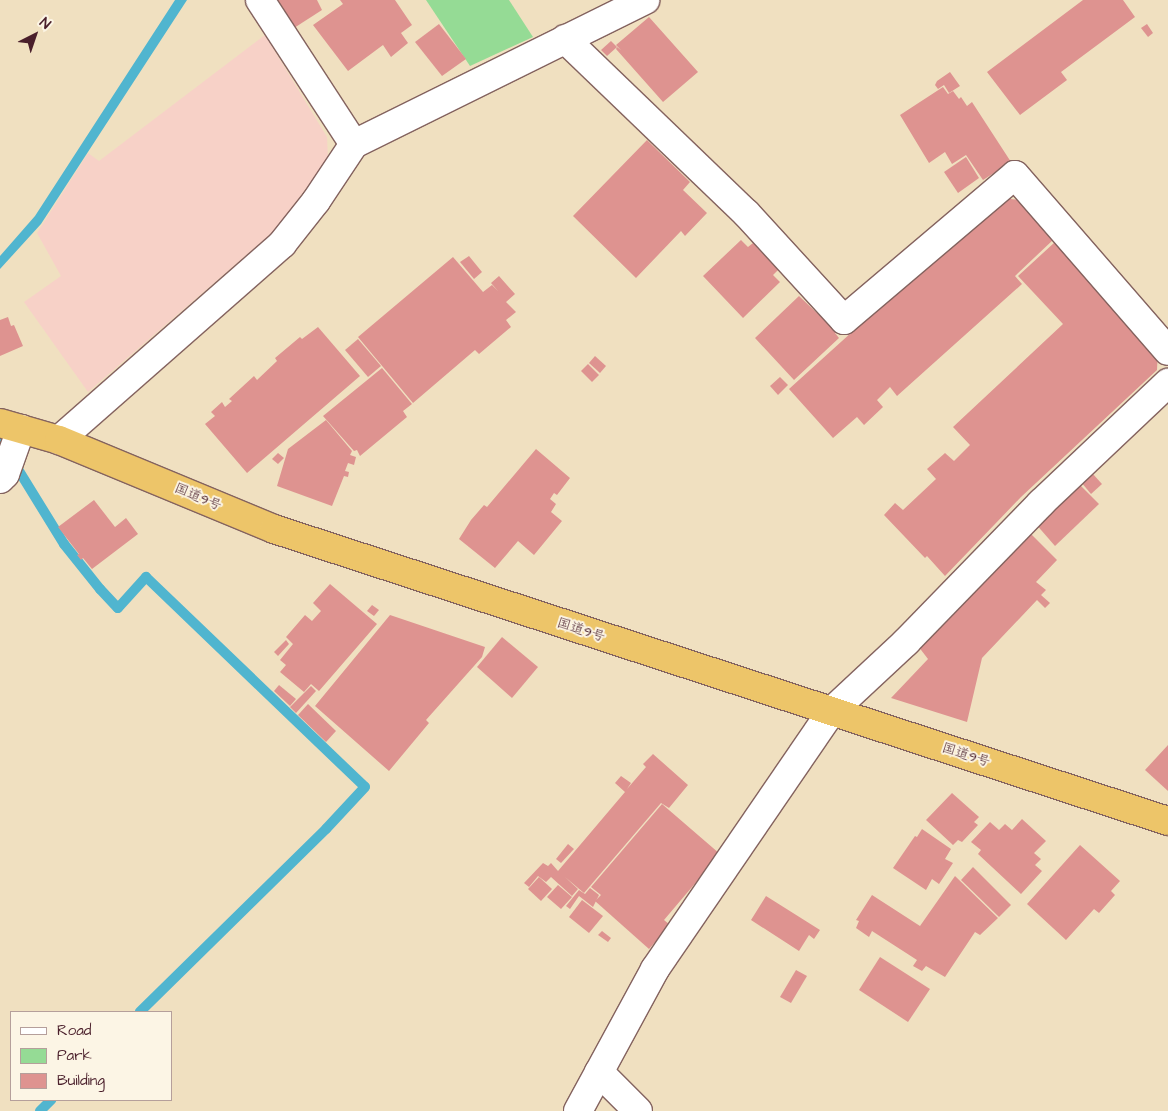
<!DOCTYPE html>
<meta charset="utf-8">
<style>
body{margin:0}
#map{position:relative;width:1168px;height:1111px;overflow:hidden;background:#f0e0c0;font-family:"Architects Daughter","Klee One",sans-serif}
div>[style]{position:absolute}
.built>*{inset:0;background:#f7d1c7}
.green>*{inset:0;background:#95db95}
.water>*{inset:0;background:#50b5cf}
.stream>*{height:10px;margin:-5px;padding:0 5px;transform-origin:5px;border-radius:5px;background:#50b5cf}
.building>*{inset:0;background:#de9390}
.roads{filter:drop-shadow(1px 0 #84635f) drop-shadow(-1px 0 #84635f) drop-shadow(0 1px #84635f) drop-shadow(0 -1px #84635f)}
.street>*{height:28px;margin:-14px;padding:0 14px;transform-origin:14px;border-radius:14px;background:#fff}
.highway>*{height:28px;margin:-14px;padding:0 14px;transform-origin:14px;border-radius:14px;background:#edc569}
span{translate:-50% -50%;white-space:nowrap;text-align:center;line-height:1.15;-webkit-text-stroke:4px #fcf5e5;paint-order:stroke}
.street-label{font-size:14px;color:#4a1f2b}
.legend{position:absolute;left:10px;top:1011px;width:162px;height:90px;box-sizing:border-box;background:#fcf5e5;border:1px solid #b59f9b;margin:0;padding:6px 9px;list-style:none;font-size:15px;color:#4a1f2b}
.legend li{display:flex;align-items:center;gap:10px;height:25px}
.legend b{width:25px;border:1px solid #b59f9b}
.north{position:absolute;left:10px;top:10px;width:50px;height:50px;-webkit-text-stroke:4px #fcf5e5;paint-order:stroke;rotate:41deg;font-size:14px;font-weight:700;line-height:20px;text-align:center;color:#4a1f2b}
.north::after{content:'';display:block;margin:auto;width:18px;height:22px;background:#4a1f2b;clip-path:polygon(50% 0,100% 100%,50% 72%,0 100%)}
</style>
<div id="map">
<div class="built">
<i style="clip-path:polygon(265px 35px,327px 137px,328px 159px,274px 231px,88px 392px,24px 302px,61px 276px,37px 233px,88px 153px,99px 161px)"></i>
</div>
<div class="green">
<i style="clip-path:polygon(426px 0,509px 0,533px 37px,470px 66px)"></i>
</div>
<div class="water">
<i style="clip-path:polygon(175px 0,187px 0,41px 224px,0 269px,0 256px,35px 216px)"></i>
</div>
<div class="stream">
<i style="left:0;top:440px;width:122px;rotate:58.4deg"></i>
<i style="left:64px;top:544px;width:58px;rotate:51.3deg"></i>
<i style="left:100px;top:589px;width:26px;rotate:47deg"></i>
<i style="left:118px;top:608px;width:42px;rotate:-47.9deg"></i>
<i style="left:146px;top:577px;width:303px;rotate:43.8deg"></i>
<i style="left:365px;top:787px;width:57px;rotate:132.9deg"></i>
<i style="left:326px;top:829px;width:261px;rotate:135.5deg"></i>
<i style="left:40px;top:1111px;width:16px;rotate:-45deg"></i>
</div>
<div class="building">
<i style="clip-path:polygon(273px 0,317px 0,322px 10px,294px 28px)"></i>
<i style="clip-path:polygon(340px 0,395px 0,412px 25px,401px 33px,408px 43px,391px 57px,383px 45px,348px 71px,313px 25px,343px 4px)"></i>
<i style="clip-path:polygon(1083px 0,1123px 0,1135px 17px,1061px 72px,1067px 80px,1020px 115px,987px 72px)"></i>
<i style="clip-path:polygon(649px 17px,698px 72px,663px 102px,616px 49px,617px 47px,621px 50px,616px 45px)"></i>
<i style="clip-path:polygon(439px 24px,466px 59px,442px 76px,415px 42px)"></i>
<i style="clip-path:polygon(1147px 24px,1153px 33px,1148px 37px,1141px 28px)"></i>
<i style="clip-path:polygon(611px 41px,617px 47px,607px 56px,601px 50px)"></i>
<i style="clip-path:polygon(950px 72px,960px 86px,949px 93px,944px 85px,938px 89px,935px 85px,937px 81px)"></i>
<i style="clip-path:polygon(943px 87px,948px 94px,953px 91px,959px 99px,961px 97px,967px 106px,972px 102px,1011px 162px,983px 180px,966px 155px,952px 164px,945px 152px,929px 163px,900px 115px)"></i>
<i style="clip-path:polygon(647px 140px,690px 182px,683px 190px,707px 213px,685px 236px,681px 231px,636px 278px,573px 216px)"></i>
<i style="clip-path:polygon(966px 157px,979px 178px,958px 193px,944px 172px)"></i>
<i style="clip-path:polygon(1000px 198px,1021px 200px,1054px 239px,1015px 276px,1022px 284px,897px 396px,890px 387px,877px 400px,883px 407px,864px 425px,857px 417px,833px 438px,789px 389px)"></i>
<i style="clip-path:polygon(741px 240px,748px 247px,753px 243px,778px 270px,773px 275px,780px 282px,743px 318px,703px 276px)"></i>
<i style="clip-path:polygon(1055px 242px,1158px 350px,1157px 370px,1021px 497px,945px 576px,927px 556px,925px 558px,884px 515px,895px 503px,903px 510px,936px 479px,927px 469px,945px 453px,954px 461px,970px 445px,953px 427px,1063px 324px,1018px 276px)"></i>
<i style="clip-path:polygon(469px 256px,482px 272px,474px 279px,460px 262px)"></i>
<i style="clip-path:polygon(453px 257px,483px 292px,492px 285px,498px 291px,491px 283px,499px 276px,515px 294px,506px 302px,516px 312px,506px 320px,511px 327px,479px 354px,475px 350px,413px 403px,358px 337px)"></i>
<i style="clip-path:polygon(799px 296px,836px 331px,835px 333px,839px 338px,794px 380px,755px 338px)"></i>
<i style="clip-path:polygon(8px 317px,11px 326px,14px 325px,23px 346px,0 356px,0 320px)"></i>
<i style="clip-path:polygon(318px 327px,360px 376px,247px 473px,205px 424px,215px 416px,211px 412px,222px 402px,225px 407px,232px 401px,229px 399px,254px 376px,257px 380px,277px 361px,275px 358px,300px 337px,302px 339px)"></i>
<i style="clip-path:polygon(358px 339px,381px 366px,368px 377px,345px 350px)"></i>
<i style="clip-path:polygon(595px 356px,606px 366px,600px 373px,589px 363px)"></i>
<i style="clip-path:polygon(588px 364px,599px 375px,592px 382px,581px 371px)"></i>
<i style="clip-path:polygon(382px 368px,412px 404px,403px 411px,407px 417px,360px 456px,357px 450px,354px 451px,323px 416px)"></i>
<i style="clip-path:polygon(780px 377px,788px 385px,778px 395px,770px 386px)"></i>
<i style="clip-path:polygon(326px 420px,352px 451px,350px 455px,356px 457px,354px 465px,348px 463px,345px 471px,349px 472px,348px 477px,344px 476px,332px 506px,277px 486px,288px 449px)"></i>
<i style="clip-path:polygon(536px 449px,570px 478px,557px 495px,554px 493px,550px 499px,556px 504px,551px 512px,562px 521px,534px 555px,518px 541px,495px 568px,459px 539px,471px 520px,484px 505px,487px 507px)"></i>
<i style="clip-path:polygon(278px 453px,284px 458px,278px 464px,272px 459px)"></i>
<i style="clip-path:polygon(1092px 473px,1102px 484px,1091px 494px,1081px 482px)"></i>
<i style="clip-path:polygon(1078px 483px,1099px 504px,1055px 546px,1035px 523px)"></i>
<i style="clip-path:polygon(94px 500px,115px 527px,126px 518px,138px 534px,92px 569px,83px 558px,81px 560px,77px 555px,79px 554px,58px 527px)"></i>
<i style="clip-path:polygon(1027px 530px,1057px 560px,1036px 582px,1046px 590px,1041px 595px,1050px 603px,1045px 608px,1037px 600px,982px 658px,967px 722px,891px 698px,928px 659px,918px 646px)"></i>
<i style="clip-path:polygon(330px 584px,377px 624px,319px 691px,311px 684px,304px 692px,280px 672px,286px 665px,280px 660px,293px 644px,286px 637px,305px 615px,312px 621px,321px 611px,313px 603px)"></i>
<i style="clip-path:polygon(372px 605px,379px 610px,374px 616px,367px 611px)"></i>
<i style="clip-path:polygon(390px 615px,485px 647px,482px 657px,426px 720px,429px 723px,389px 771px,315px 706px)"></i>
<i style="clip-path:polygon(502px 637px,538px 667px,512px 698px,477px 667px)"></i>
<i style="clip-path:polygon(286px 640px,289px 644px,278px 656px,274px 652px)"></i>
<i style="clip-path:polygon(279px 685px,296px 699px,290px 706px,274px 691px)"></i>
<i style="clip-path:polygon(311px 686px,316px 691px,296px 713px,290px 707px)"></i>
<i style="clip-path:polygon(308px 704px,336px 731px,326px 742px,298px 715px)"></i>
<i style="clip-path:polygon(1168px 745px,1168px 791px,1145px 770px)"></i>
<i style="clip-path:polygon(653px 754px,688px 785px,669px 808px,661px 803px,584px 893px,565px 877px,578px 889px,572px 896px,551px 877px,546px 882px,538px 876px,529px 887px,524px 883px,543px 863px,548px 866px,551px 863px,558px 871px,625px 792px,615px 783px,621px 776px,631px 783px,627px 789px,646px 767px,643px 764px)"></i>
<i style="clip-path:polygon(952px 793px,979px 817px,974px 822px,978px 825px,962px 842px,958px 840px,953px 845px,926px 820px)"></i>
<i style="clip-path:polygon(662px 804px,720px 854px,664px 920px,670px 925px,649px 949px,595px 901px,601px 895px,591px 887px)"></i>
<i style="clip-path:polygon(1022px 819px,1046px 841px,1034px 853px,1041px 859px,1035px 865px,1042px 871px,1021px 894px,978px 854px,981px 850px,971px 842px,990px 822px,999px 830px,1005px 824px,1012px 830px)"></i>
<i style="clip-path:polygon(922px 829px,951px 849px,945px 859px,953px 863px,939px 884px,932px 879px,926px 890px,893px 868px,915px 836px,917px 837px)"></i>
<i style="clip-path:polygon(568px 844px,574px 849px,561px 863px,556px 859px)"></i>
<i style="clip-path:polygon(1080px 845px,1120px 881px,1111px 891px,1115px 895px,1099px 913px,1094px 909px,1066px 940px,1027px 904px)"></i>
<i style="clip-path:polygon(973px 867px,1011px 905px,999px 917px,961px 880px)"></i>
<i style="clip-path:polygon(955px 876px,998px 918px,980px 935px,975px 932px,945px 977px,926px 966px,922px 971px,913px 966px,917px 960px,872px 931px,869px 937px,856px 928px,859px 921px,856px 920px,872px 895px,920px 926px)"></i>
<i style="clip-path:polygon(539px 877px,552px 889px,541px 901px,528px 889px)"></i>
<i style="clip-path:polygon(558px 885px,572px 897px,561px 909px,547px 897px)"></i>
<i style="clip-path:polygon(590px 888px,599px 895px,593px 907px,579px 896px,570px 909px,566px 906px,579px 890px,585px 894px)"></i>
<i style="clip-path:polygon(766px 896px,820px 930px,814px 939px,809px 935px,799px 951px,751px 920px)"></i>
<i style="clip-path:polygon(582px 900px,603px 916px,589px 933px,569px 917px)"></i>
<i style="clip-path:polygon(602px 931px,611px 938px,608px 942px,598px 935px)"></i>
<i style="clip-path:polygon(880px 957px,930px 989px,908px 1022px,859px 990px)"></i>
<i style="clip-path:polygon(796px 970px,807px 976px,791px 1003px,780px 997px)"></i>
</div>
<div class="roads">
<div class="street">
<i style="left:260px;top:0;width:172px;rotate:56.9deg"></i>
<i style="left:565px;top:39px;width:251px;rotate:43.9deg"></i>
<i style="left:746px;top:213px;width:145px;rotate:47.5deg"></i>
<i style="left:844px;top:320px;width:224px;rotate:-40.3deg"></i>
<i style="left:1015px;top:175px;width:233px;rotate:49deg"></i>
<i style="left:59px;top:440px;width:297px;rotate:-41.3deg"></i>
<i style="left:282px;top:244px;width:55px;rotate:-51.7deg"></i>
<i style="left:316px;top:201px;width:69px;rotate:-56.3deg"></i>
<i style="left:354px;top:144px;width:325px;rotate:-26.3deg"></i>
<i style="left:0;top:479px;width:7px;rotate:-45deg"></i>
<i style="left:5px;top:474px;width:48px;rotate:-70.4deg"></i>
<i style="left:599px;top:1072px;width:55px;rotate:45deg"></i>
<i style="left:578px;top:1111px;width:162px;rotate:-61.5deg"></i>
<i style="left:655px;top:969px;width:311px;rotate:-55.6deg"></i>
<i style="left:831px;top:712px;width:103px;rotate:-43deg"></i>
<i style="left:906px;top:642px;width:194px;rotate:-45.8deg"></i>
<i style="left:1041px;top:503px;width:175px;rotate:-43.4deg"></i>
</div>
<div class="highway">
<i style="left:0;top:423px;width:61px;rotate:16.1deg"></i>
<i style="left:59px;top:440px;width:233px;rotate:22.5deg"></i>
<i style="left:274px;top:529px;width:940px;rotate:18.09deg"></i>
</div>
</div>
<div class="street-label">
<span style="left:198px;top:497px;rotate:23deg">国道9号</span>
<span style="left:581px;top:630px;rotate:18deg">国道9号</span>
<span style="left:966px;top:755px;rotate:18deg">国道9号</span>
</div>
<ul class="legend">
<li><b style="height:6px;background:#fff"></b>Road</li>
<li><b style="height:14px;background:#95db95"></b>Park</li>
<li><b style="height:14px;background:#de9390"></b>Building</li>
</ul>
<div class="north">N</div>
</div>
